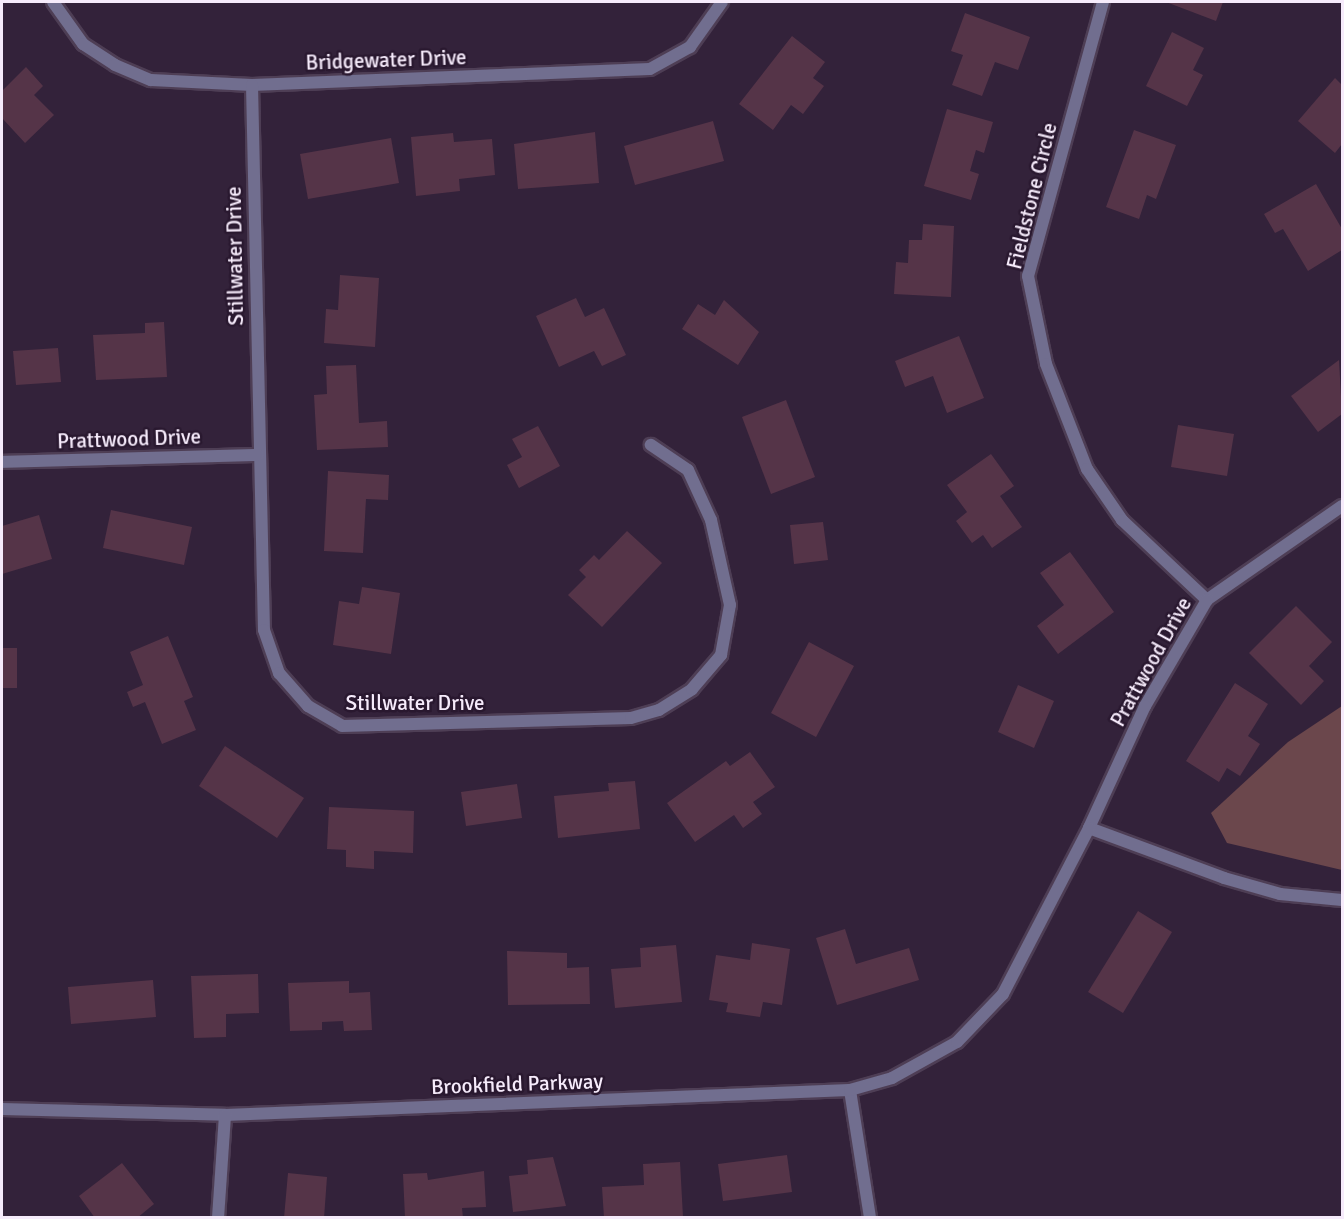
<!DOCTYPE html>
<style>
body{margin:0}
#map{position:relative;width:1344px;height:1219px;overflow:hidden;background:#33223a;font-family:Signika,sans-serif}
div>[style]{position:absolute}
.green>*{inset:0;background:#6b474c}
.building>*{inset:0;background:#553448}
.roads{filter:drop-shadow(2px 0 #4e3e55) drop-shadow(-2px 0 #4e3e55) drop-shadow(0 2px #4e3e55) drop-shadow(0 -2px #4e3e55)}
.street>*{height:12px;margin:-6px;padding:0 6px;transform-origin:6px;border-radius:6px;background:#716e8f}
span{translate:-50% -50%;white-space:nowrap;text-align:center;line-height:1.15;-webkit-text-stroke:5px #29182f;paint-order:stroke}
.street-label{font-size:21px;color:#f6ebfb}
.frame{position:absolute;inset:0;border:3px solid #f6ebfb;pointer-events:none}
</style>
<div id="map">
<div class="green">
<i style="clip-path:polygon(1342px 706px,1342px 870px,1227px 843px,1211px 813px,1288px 742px)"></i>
</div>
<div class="building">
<i style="clip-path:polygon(1166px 2px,1223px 2px,1216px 21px)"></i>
<i style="clip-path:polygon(965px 13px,1030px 37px,1018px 70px,995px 62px,982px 96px,952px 85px,963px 55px,951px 51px)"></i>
<i style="clip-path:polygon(1172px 32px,1204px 48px,1193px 70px,1203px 75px,1187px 106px,1146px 86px)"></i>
<i style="clip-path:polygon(792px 36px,825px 62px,813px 78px,824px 86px,803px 114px,791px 105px,773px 130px,739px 104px)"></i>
<i style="clip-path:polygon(26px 67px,43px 86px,34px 95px,54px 115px,25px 143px,2px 118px,2px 91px)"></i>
<i style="clip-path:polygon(1335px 78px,1342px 85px,1342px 144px,1335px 153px,1298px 121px)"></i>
<i style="clip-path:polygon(947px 109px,993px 122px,984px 153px,976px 150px,970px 171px,979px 174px,971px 200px,924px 186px)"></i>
<i style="clip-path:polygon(713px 121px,724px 161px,635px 185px,624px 146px)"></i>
<i style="clip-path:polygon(1134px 130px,1176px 145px,1156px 199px,1147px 195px,1139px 219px,1106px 207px)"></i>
<i style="clip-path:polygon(595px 132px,599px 183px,518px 189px,514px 144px)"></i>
<i style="clip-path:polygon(453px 133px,454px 142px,492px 139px,495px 175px,459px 179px,460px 191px,416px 196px,411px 137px)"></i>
<i style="clip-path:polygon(391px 138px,399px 183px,308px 199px,300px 154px)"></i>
<i style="clip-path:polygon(1316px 184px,1342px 229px,1342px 250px,1308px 271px,1283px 229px,1275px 233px,1264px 214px)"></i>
<i style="clip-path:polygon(923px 224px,954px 226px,951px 297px,894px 294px,896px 262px,908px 263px,909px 240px,922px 240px)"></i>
<i style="clip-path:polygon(340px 275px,379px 278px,375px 347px,324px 343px,326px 309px,338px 310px)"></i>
<i style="clip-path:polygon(576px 298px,585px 317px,604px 308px,626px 355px,602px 366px,594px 351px,559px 367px,536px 316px)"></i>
<i style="clip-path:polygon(724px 300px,759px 332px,738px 365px,682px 329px,698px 304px,715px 315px)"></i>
<i style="clip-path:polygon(164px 322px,167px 377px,96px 380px,93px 335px,145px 333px,145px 323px)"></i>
<i style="clip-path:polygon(959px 336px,984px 398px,947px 413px,933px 376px,905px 387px,895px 361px)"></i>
<i style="clip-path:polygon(58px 348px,61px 382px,16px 385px,13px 351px)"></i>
<i style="clip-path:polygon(1339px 360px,1342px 414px,1318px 432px,1291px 396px)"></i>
<i style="clip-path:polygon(356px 365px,359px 423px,387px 421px,388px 447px,317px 450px,314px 395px,327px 394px,326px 366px)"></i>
<i style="clip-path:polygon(786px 400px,815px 477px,771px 494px,742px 417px)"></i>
<i style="clip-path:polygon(1178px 425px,1234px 434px,1227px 476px,1171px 467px)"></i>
<i style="clip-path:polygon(538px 426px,560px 466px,519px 488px,507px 465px,522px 457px,512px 439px)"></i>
<i style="clip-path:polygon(991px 454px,1014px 486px,1000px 496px,1022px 527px,992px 548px,983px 535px,972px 543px,956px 521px,967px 512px,947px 485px)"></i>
<i style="clip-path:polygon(328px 471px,389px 475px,388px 500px,366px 499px,363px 553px,324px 551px)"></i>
<i style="clip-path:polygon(111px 510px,192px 527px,184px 565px,103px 548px)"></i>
<i style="clip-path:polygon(39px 515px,52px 559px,2px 574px,2px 526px)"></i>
<i style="clip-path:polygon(823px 522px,828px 560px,794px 564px,790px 525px)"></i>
<i style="clip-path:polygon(627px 531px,662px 563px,602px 627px,568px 595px,586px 577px,579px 570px,594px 555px,599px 560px)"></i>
<i style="clip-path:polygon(1070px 552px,1114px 612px,1058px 654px,1037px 626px,1064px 605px,1040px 573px)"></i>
<i style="clip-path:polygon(362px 587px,400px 593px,391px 654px,333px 645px,339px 601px,359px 604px)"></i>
<i style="clip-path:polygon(1296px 606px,1332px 642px,1309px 666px,1324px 681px,1301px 705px,1249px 653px)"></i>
<i style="clip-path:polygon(168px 636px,193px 697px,184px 701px,196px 730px,162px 744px,145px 702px,133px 707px,127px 692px,143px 685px,130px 652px)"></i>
<i style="clip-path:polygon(809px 642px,854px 666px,816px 737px,771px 713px)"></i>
<i style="clip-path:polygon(2px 648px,17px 648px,17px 688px,2px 688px)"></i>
<i style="clip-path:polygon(1235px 683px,1268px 704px,1248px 736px,1260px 744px,1240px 776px,1227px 768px,1219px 782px,1186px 761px)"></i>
<i style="clip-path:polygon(1018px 685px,1054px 701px,1034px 748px,998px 732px)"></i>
<i style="clip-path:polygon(225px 746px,304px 798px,277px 838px,199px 786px)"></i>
<i style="clip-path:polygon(750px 752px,775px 787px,753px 802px,762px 814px,743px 828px,734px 815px,695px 842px,667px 803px,726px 761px,730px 766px)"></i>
<i style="clip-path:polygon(635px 781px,640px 829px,558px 838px,554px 796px,609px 791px,608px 783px)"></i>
<i style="clip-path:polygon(517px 784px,522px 818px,466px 826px,461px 792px)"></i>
<i style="clip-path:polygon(329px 807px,414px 811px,413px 853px,374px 851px,374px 869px,346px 867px,346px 850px,327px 849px)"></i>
<i style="clip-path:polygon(1138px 911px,1172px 932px,1123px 1013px,1088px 992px)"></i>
<i style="clip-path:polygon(845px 929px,856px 964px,909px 948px,919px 980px,837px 1005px,816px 938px)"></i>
<i style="clip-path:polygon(752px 943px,790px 949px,782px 1005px,763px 1002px,760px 1017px,726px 1012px,728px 1003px,709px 1000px,716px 955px,750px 960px)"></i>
<i style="clip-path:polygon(676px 945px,682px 1002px,615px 1008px,611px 969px,641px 967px,640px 948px)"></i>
<i style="clip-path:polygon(507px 951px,567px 953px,567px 968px,589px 967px,590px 1004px,508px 1005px)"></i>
<i style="clip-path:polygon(258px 974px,259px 1013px,226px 1014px,226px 1037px,194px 1038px,191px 976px)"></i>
<i style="clip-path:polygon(153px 980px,156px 1017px,71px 1024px,68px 987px)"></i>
<i style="clip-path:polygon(349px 981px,349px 993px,370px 992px,372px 1030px,344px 1031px,343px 1021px,322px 1022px,322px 1030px,290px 1031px,288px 983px)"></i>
<i style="clip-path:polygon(787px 1155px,792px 1192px,723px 1201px,718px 1164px)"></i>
<i style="clip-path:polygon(553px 1157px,566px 1206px,513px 1212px,509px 1176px,528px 1174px,527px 1160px)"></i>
<i style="clip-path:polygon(680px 1162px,683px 1217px,604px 1218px,602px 1187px,644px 1185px,643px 1164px)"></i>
<i style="clip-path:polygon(122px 1163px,154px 1204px,137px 1218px,95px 1218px,79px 1196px)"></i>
<i style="clip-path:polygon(484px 1171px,486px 1207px,462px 1208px,463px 1218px,405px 1218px,403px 1174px,427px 1173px,428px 1180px)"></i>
<i style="clip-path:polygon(288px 1173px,327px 1177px,324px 1218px,284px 1218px)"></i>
</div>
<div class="roads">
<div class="street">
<i style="left:53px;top:2px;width:52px;rotate:54.5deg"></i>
<i style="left:83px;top:44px;width:38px;rotate:33deg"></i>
<i style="left:115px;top:65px;width:39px;rotate:23deg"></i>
<i style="left:151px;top:80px;width:101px;rotate:2.8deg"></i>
<i style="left:252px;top:85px;width:398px;rotate:-2.3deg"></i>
<i style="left:650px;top:69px;width:46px;rotate:-28.8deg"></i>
<i style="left:690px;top:47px;width:55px;rotate:-54.6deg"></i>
<i style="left:1103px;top:2px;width:284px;rotate:105.3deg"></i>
<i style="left:1028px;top:276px;width:90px;rotate:78.4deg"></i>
<i style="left:1046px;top:364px;width:113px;rotate:68.7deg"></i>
<i style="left:1087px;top:469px;width:62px;rotate:55.5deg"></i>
<i style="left:1122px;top:520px;width:117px;rotate:43.3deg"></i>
<i style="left:252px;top:85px;width:545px;rotate:88.74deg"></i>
<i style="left:264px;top:630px;width:46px;rotate:70.8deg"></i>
<i style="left:279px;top:673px;width:44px;rotate:48.7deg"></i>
<i style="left:308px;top:706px;width:39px;rotate:30deg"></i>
<i style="left:342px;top:726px;width:289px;rotate:-1.6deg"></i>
<i style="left:631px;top:718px;width:29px;rotate:-16deg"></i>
<i style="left:659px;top:710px;width:39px;rotate:-32deg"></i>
<i style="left:692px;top:689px;width:45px;rotate:-49.5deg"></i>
<i style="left:721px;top:655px;width:51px;rotate:-79.8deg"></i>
<i style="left:730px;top:605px;width:87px;rotate:-102.6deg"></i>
<i style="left:711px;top:520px;width:55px;rotate:-114.7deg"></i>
<i style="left:688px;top:470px;width:45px;rotate:-146deg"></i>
<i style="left:2px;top:462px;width:256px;rotate:-1.6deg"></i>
<i style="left:1342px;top:506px;width:165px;rotate:145.2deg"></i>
<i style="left:1207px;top:600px;width:123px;rotate:120.3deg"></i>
<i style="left:1145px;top:706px;width:134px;rotate:114.7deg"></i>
<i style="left:1089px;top:828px;width:144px;rotate:20.3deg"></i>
<i style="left:1224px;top:878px;width:58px;rotate:15.9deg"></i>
<i style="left:1280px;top:894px;width:62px;rotate:5.5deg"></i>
<i style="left:850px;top:1090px;width:130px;rotate:81.1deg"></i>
<i style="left:2px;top:1109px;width:223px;rotate:1.5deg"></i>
<i style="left:225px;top:1115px;width:625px;rotate:-2.29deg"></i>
<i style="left:850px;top:1090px;width:44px;rotate:-15.9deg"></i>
<i style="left:892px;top:1078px;width:74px;rotate:-29deg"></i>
<i style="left:957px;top:1042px;width:66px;rotate:-46.2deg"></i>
<i style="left:1003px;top:994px;width:187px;rotate:-62.6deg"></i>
<i style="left:218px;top:1218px;width:103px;rotate:-86.1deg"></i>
</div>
</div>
<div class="street-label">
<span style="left:386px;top:60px;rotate:-2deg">Bridgewater Drive</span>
<span style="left:1032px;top:196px;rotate:-76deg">Fieldstone Circle</span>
<span style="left:235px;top:256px;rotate:-91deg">Stillwater Drive</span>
<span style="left:129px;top:439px;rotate:-2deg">Prattwood Drive</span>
<span style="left:1151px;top:662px;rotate:-61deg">Prattwood Drive</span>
<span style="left:415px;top:703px">Stillwater Drive</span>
<span style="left:517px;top:1084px;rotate:-2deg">Brookfield Parkway</span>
</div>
<div class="frame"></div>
</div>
